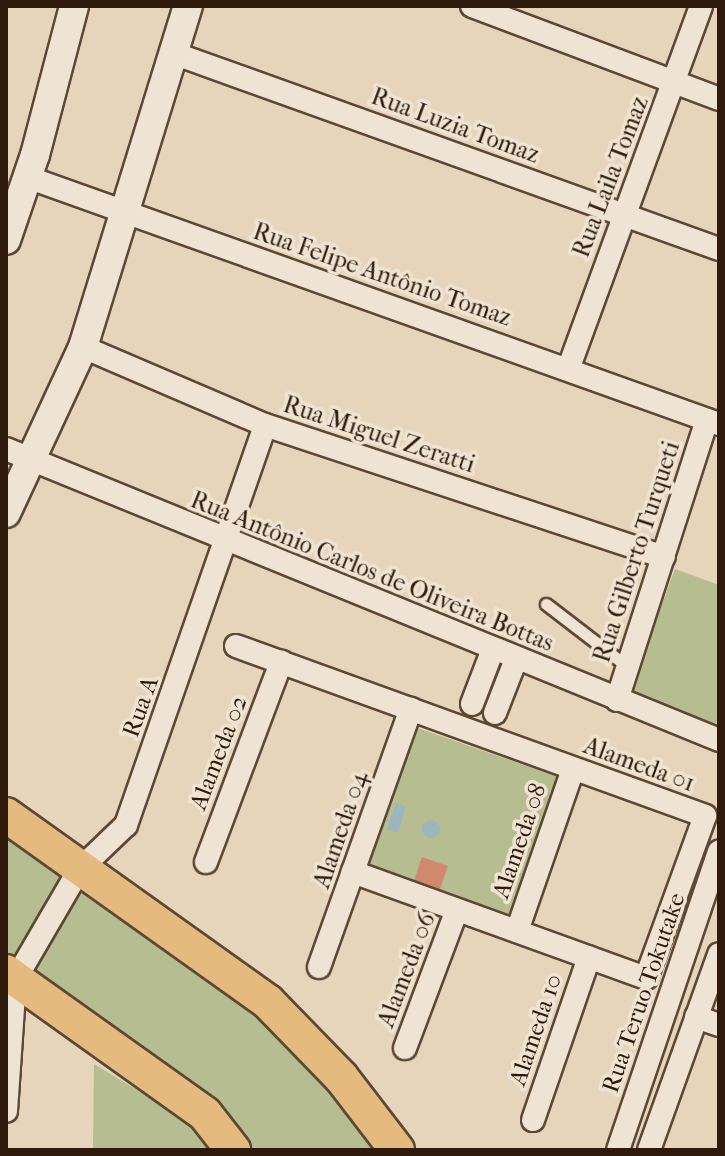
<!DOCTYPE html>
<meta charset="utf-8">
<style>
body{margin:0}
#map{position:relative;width:725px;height:1156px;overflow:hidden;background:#e7d5bb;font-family:"IM FELL French Canon",serif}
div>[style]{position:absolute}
.green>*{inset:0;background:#b6bd90}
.water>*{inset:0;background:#9cb6bb}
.round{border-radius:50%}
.building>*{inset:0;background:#d1896e}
.roads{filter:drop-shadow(2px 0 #5d4836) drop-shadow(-2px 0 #5d4836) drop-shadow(0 2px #5d4836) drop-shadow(0 -2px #5d4836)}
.service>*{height:11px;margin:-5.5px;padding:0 5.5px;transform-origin:5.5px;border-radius:5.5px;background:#efe4d3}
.minor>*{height:22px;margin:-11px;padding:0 11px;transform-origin:11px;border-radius:11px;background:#efe4d3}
.tertiary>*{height:28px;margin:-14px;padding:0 14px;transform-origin:14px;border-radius:14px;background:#efe4d3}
.primary>*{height:34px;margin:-17px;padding:0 17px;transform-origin:17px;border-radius:17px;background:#e4ba7e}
span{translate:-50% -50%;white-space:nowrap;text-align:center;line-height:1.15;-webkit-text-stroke:7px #efe4d3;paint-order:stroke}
.street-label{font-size:24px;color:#2f190a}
.frame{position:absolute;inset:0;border:8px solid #2f190a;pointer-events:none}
</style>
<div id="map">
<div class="green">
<i style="clip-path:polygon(675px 569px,719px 585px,719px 729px,628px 694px)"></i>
<i style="clip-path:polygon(415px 727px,558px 777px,509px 921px,367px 868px)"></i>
<i style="clip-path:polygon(6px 829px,66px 874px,12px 964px,6px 960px)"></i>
<i style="clip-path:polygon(84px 881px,263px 1006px,387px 1150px,244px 1150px,29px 980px)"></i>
<i style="clip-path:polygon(94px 1064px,192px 1123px,213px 1150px,93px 1150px)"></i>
</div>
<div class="water">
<i style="clip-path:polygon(396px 803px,406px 807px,398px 833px,387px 829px)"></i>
<i class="round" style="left:422px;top:820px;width:18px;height:18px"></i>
</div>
<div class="building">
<i style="clip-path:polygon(422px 857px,448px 866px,439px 892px,413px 883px)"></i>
</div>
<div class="roads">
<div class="service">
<i style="left:546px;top:604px;width:103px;rotate:37.5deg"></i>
</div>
<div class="minor">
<i style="left:472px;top:6px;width:264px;rotate:20.6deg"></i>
<i style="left:173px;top:53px;width:580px;rotate:19.75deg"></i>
<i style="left:27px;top:177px;width:735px;rotate:19.64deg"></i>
<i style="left:83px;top:347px;width:198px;rotate:23.2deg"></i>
<i style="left:265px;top:425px;width:420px;rotate:18.3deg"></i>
<i style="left:569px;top:367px;width:384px;rotate:-69.9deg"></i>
<i style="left:6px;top:449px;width:770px;rotate:22.2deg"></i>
<i style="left:236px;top:646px;width:499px;rotate:19.9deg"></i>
<i style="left:705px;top:816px;width:172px;rotate:110deg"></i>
<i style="left:646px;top:978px;width:312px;rotate:-160.1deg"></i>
<i style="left:617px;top:700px;width:294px;rotate:-72.2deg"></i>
<i style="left:472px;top:704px;width:59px;rotate:-69.1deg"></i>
<i style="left:495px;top:713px;width:58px;rotate:-68.7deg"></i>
<i style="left:206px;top:862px;width:214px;rotate:-69.4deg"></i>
<i style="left:517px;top:931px;width:171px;rotate:-70.9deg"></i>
<i style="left:319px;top:967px;width:274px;rotate:-70.4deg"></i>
<i style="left:696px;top:1017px;width:24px;rotate:19deg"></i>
<i style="left:405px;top:1048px;width:147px;rotate:-69.4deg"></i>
<i style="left:6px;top:1111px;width:131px;rotate:-86.1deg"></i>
<i style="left:15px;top:980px;width:127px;rotate:-59.8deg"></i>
<i style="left:79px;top:870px;width:65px;rotate:-43.8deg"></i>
<i style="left:126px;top:825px;width:423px;rotate:-70.8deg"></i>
<i style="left:533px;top:1120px;width:172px;rotate:-71deg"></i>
<i style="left:618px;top:1150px;width:315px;rotate:-71.3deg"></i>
<i style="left:649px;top:1150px;width:208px;rotate:-70.3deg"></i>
</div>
<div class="tertiary">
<i style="left:6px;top:240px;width:90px;rotate:-71.2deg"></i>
<i style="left:35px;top:155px;width:154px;rotate:-75.3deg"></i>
<i style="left:6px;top:513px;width:183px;rotate:-65.1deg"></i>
<i style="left:83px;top:347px;width:357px;rotate:-72.9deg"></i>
</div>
<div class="primary">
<i style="left:6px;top:815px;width:322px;rotate:35.5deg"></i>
<i style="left:268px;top:1002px;width:105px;rotate:45.8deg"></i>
<i style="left:341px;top:1077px;width:92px;rotate:52.5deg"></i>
<i style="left:6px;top:972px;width:244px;rotate:35.5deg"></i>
<i style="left:205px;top:1114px;width:46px;rotate:52.1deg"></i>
</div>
</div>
<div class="street-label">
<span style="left:455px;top:126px;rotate:20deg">Rua Luzia Tomaz</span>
<span style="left:611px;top:177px;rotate:-69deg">Rua Laila Tomaz</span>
<span style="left:382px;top:275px;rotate:19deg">Rua Felipe Antônio Tomaz</span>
<span style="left:379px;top:435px;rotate:18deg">Rua Miguel Zeratti</span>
<span style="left:637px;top:552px;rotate:-72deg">Rua Gilberto Turqueti</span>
<span style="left:372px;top:572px;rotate:22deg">Rua Antônio Carlos de Oliveira Bottas</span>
<span style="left:141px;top:707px;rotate:-70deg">Rua A</span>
<span style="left:219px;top:753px;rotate:-69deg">Alameda 02</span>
<span style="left:639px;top:765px;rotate:20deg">Alameda 01</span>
<span style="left:341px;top:830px;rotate:-71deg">Alameda 04</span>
<span style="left:520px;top:841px;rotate:-71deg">Alameda 08</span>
<span style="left:407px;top:970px;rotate:-69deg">Alameda 06</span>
<span style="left:644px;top:993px;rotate:-71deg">Rua Teruo Tokutake</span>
<span style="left:536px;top:1030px;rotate:-71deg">Alameda 10</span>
</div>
<div class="frame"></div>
</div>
